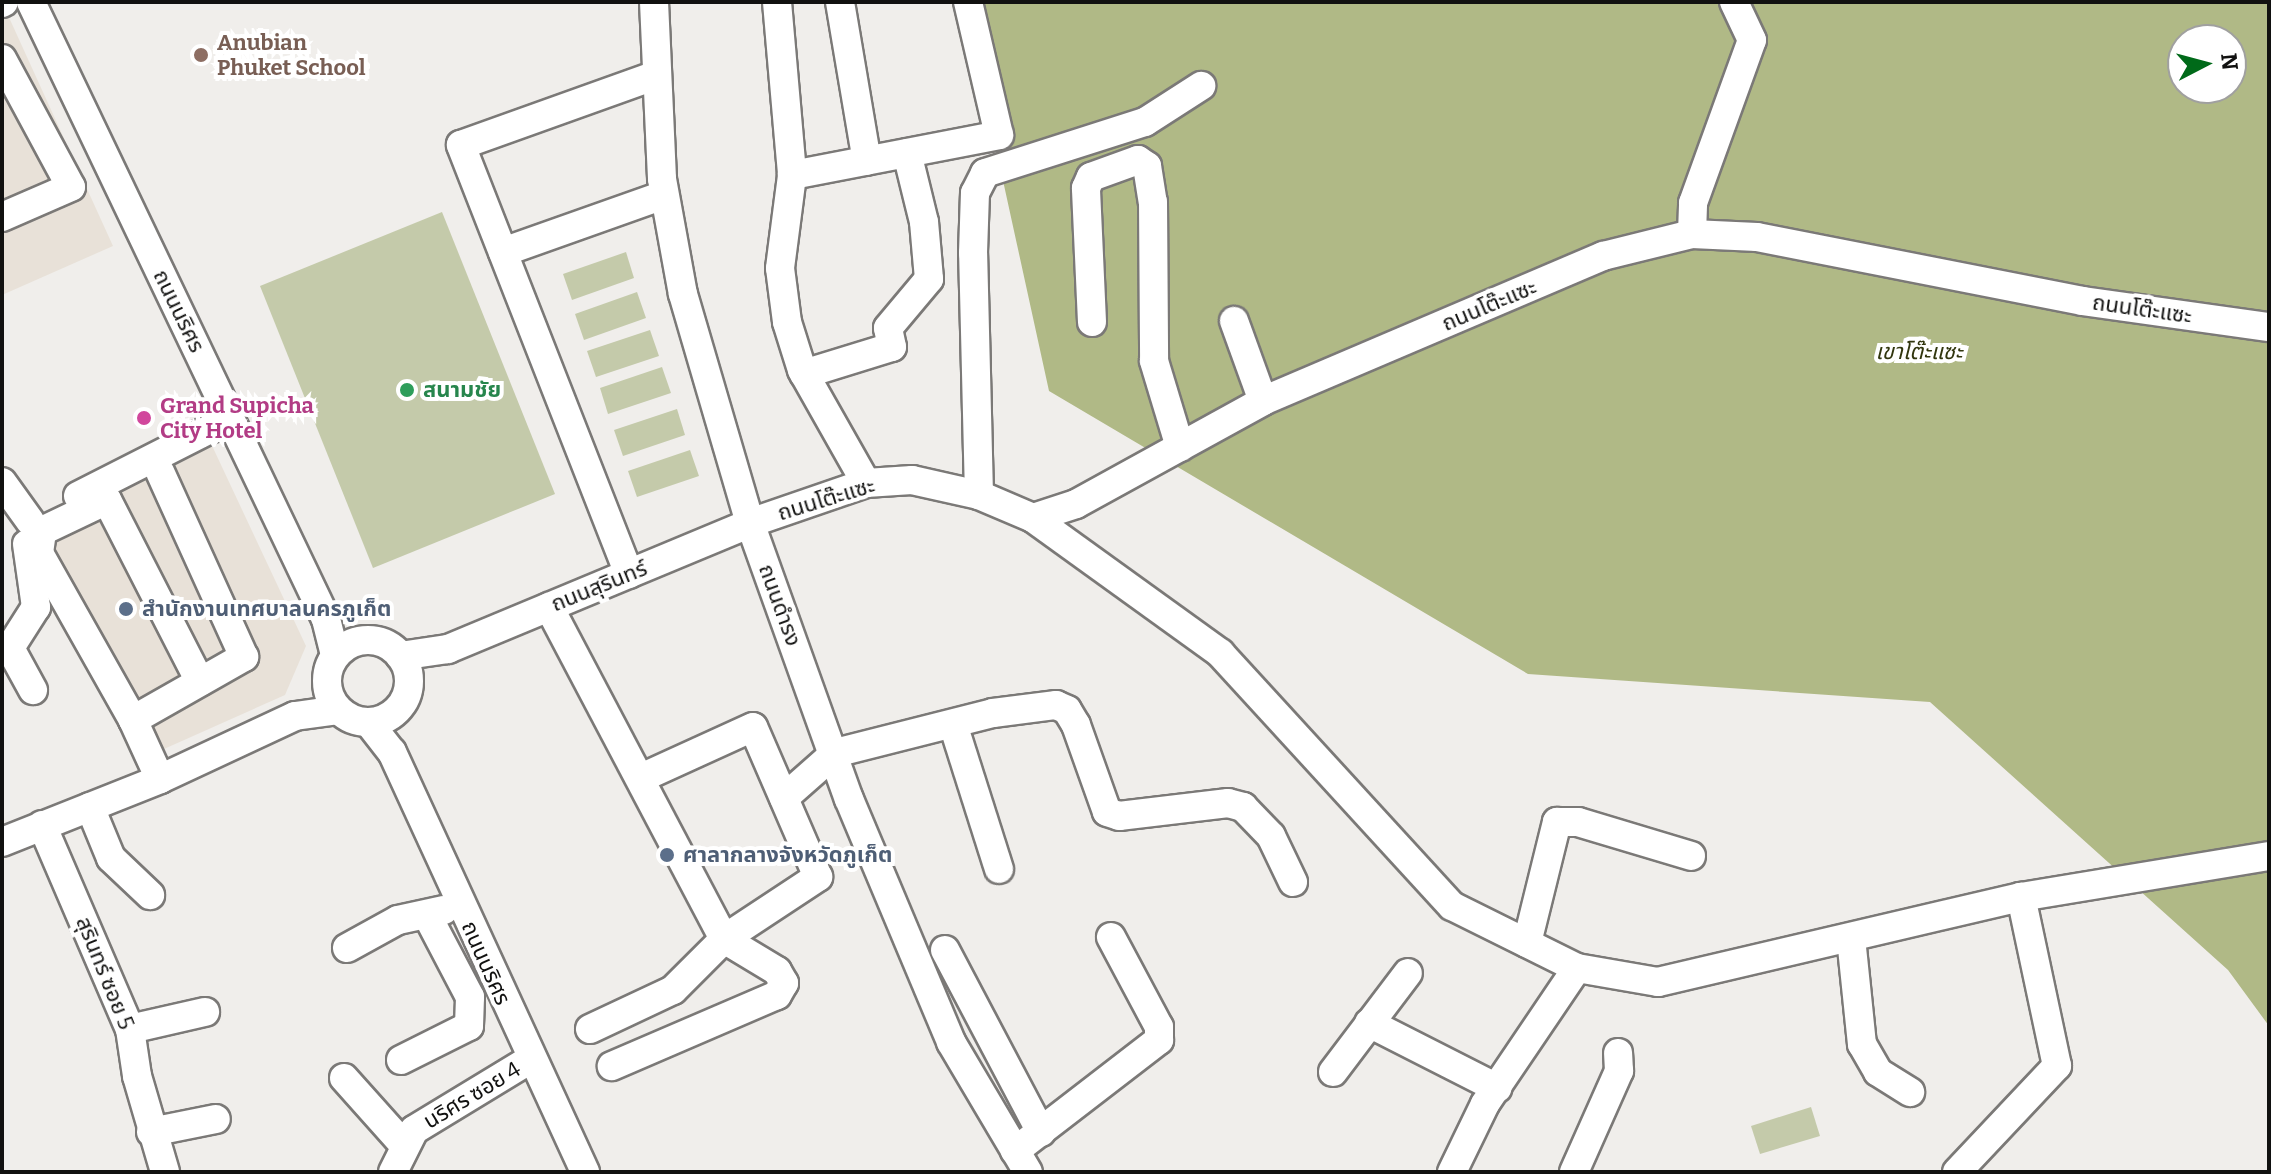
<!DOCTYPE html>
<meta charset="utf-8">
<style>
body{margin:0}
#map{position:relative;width:2271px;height:1174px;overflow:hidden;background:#f0eeeb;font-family:Bitter,"Noto Sans Thai",serif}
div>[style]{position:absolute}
.built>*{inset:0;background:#e8e1d8}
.green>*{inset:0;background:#c4caaa}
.forest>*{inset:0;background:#b0b986}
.roads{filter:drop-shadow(2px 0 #7b7977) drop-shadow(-2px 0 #7b7977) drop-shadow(0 2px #7b7977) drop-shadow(0 -2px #7b7977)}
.minor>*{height:28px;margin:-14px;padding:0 14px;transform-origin:14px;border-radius:14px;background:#fff}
.minor>.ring{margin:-14px;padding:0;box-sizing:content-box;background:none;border:28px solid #fff;border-radius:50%}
.dots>*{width:22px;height:22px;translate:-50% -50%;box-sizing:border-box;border:4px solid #fff;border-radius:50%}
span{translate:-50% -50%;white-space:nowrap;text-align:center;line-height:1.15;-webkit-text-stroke:8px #fff;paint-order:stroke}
.education-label{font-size:22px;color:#785e54;font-weight:700}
.left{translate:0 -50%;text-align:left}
.street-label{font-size:22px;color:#111110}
.park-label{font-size:22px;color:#31360e;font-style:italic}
.leisure-label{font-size:22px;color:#27864d;font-weight:700}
.hotel-label{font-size:22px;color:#b23c85;font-weight:700}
.service-label{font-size:22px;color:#4e5e75;font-weight:700}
.frame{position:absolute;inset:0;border:4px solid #111110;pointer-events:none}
.north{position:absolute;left:2167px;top:24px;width:80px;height:80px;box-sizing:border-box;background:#fff;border:2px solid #a0a09f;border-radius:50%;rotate:84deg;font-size:22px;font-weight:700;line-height:32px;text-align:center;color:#111110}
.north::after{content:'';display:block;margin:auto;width:28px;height:36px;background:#006a19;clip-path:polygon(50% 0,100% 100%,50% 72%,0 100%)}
</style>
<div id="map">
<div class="built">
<i style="clip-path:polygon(2px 2px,113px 246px,2px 295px)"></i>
<i style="clip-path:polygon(207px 435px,306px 646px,285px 695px,146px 757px,42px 565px,62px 510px)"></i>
</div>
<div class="green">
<i style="clip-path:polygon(442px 212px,555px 494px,373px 568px,260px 286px)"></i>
<i style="clip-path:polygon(626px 252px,634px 278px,572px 300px,563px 274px)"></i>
<i style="clip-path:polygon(637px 292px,646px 318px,584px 340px,575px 314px)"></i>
<i style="clip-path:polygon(650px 330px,659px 356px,596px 377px,587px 351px)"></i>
<i style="clip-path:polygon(662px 367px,671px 393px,608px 414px,600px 388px)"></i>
<i style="clip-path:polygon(677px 409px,685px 435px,623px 456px,614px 430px)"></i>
<i style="clip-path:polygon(690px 450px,699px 476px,637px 497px,628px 471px)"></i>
<i style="clip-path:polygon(1811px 1107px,1820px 1136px,1760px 1154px,1751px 1126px)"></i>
</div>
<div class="forest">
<i style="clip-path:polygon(evenodd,964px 2px,2269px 2px,2269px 1026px,2228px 970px,1930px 702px,1528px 674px,1049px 391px,964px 2px,2183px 40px,2231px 40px,2231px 88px,2183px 88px,2183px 40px)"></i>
</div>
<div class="roads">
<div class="minor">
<i style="left:31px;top:2px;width:684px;rotate:64.45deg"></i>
<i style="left:326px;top:619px;width:37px;rotate:76deg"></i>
<i style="left:654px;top:2px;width:177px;rotate:87.4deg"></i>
<i style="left:662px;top:179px;width:117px;rotate:79.7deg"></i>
<i style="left:683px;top:294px;width:239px;rotate:73.7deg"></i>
<i style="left:750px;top:523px;width:293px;rotate:70.3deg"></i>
<i style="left:849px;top:799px;width:264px;rotate:67.2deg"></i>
<i style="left:951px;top:1042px;width:151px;rotate:59.4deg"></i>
<i style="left:777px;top:2px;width:174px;rotate:85deg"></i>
<i style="left:840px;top:2px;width:161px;rotate:80.4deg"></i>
<i style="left:2px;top:3px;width:2px;rotate:-27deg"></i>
<i style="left:2px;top:59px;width:145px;rotate:61.7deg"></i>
<i style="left:71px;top:187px;width:75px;rotate:156.5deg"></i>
<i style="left:1692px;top:234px;width:31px;rotate:-88deg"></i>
<i style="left:1693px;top:203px;width:173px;rotate:-70.1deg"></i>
<i style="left:1752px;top:40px;width:42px;rotate:-115.3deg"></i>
<i style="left:503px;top:252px;width:171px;rotate:-19.5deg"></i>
<i style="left:1234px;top:321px;width:85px;rotate:70.1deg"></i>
<i style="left:1092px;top:322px;width:134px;rotate:-92.6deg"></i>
<i style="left:1086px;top:188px;width:12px;rotate:-66deg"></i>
<i style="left:1091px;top:177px;width:50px;rotate:-19.9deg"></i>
<i style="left:1138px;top:160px;width:11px;rotate:34deg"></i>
<i style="left:1147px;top:166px;width:36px;rotate:81deg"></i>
<i style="left:1153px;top:202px;width:159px;rotate:89.6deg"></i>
<i style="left:1154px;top:361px;width:90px;rotate:73.2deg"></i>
<i style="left:804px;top:374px;width:92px;rotate:-17.1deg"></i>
<i style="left:892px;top:347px;width:19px;rotate:-102deg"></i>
<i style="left:888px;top:328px;width:64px;rotate:-50.1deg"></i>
<i style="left:929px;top:279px;width:57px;rotate:-95deg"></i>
<i style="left:924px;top:222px;width:71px;rotate:-103.8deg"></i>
<i style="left:2px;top:482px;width:48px;rotate:54.3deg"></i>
<i style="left:866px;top:483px;width:130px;rotate:-119.5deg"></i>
<i style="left:802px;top:370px;width:50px;rotate:-107.4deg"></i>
<i style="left:787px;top:322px;width:54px;rotate:-97.4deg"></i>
<i style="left:780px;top:268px;width:94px;rotate:-82.6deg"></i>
<i style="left:792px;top:175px;width:211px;rotate:-10.9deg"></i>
<i style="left:999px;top:135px;width:137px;rotate:-103.1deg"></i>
<i style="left:979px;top:495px;width:242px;rotate:-91.4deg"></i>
<i style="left:973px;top:253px;width:60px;rotate:-88.1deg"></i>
<i style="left:975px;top:193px;width:22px;rotate:-63deg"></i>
<i style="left:985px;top:173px;width:168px;rotate:-17.7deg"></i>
<i style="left:1145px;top:122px;width:67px;rotate:-32.7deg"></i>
<i style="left:78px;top:496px;width:170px;rotate:-26.9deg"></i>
<i style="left:1033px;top:518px;width:45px;rotate:-18deg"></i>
<i style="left:1076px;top:504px;width:213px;rotate:-28.8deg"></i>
<i style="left:1263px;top:401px;width:370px;rotate:-23.1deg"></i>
<i style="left:1603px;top:256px;width:92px;rotate:-13.9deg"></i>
<i style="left:1692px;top:234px;width:65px;rotate:2.6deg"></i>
<i style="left:1757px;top:237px;width:332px;rotate:11.1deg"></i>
<i style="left:2083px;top:301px;width:188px;rotate:8deg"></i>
<i style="left:27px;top:544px;width:64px;rotate:81.9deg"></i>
<i style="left:36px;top:607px;width:49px;rotate:122.4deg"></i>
<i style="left:10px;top:648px;width:48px;rotate:61.3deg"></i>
<i style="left:629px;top:574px;width:461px;rotate:-111.4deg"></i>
<i style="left:461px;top:145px;width:207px;rotate:-19.7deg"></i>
<i style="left:549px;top:607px;width:375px;rotate:62.2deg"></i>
<i style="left:724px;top:939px;width:62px;rotate:31.1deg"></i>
<i style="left:777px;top:971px;width:14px;rotate:60deg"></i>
<i style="left:784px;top:983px;width:14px;rotate:120deg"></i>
<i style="left:777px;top:995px;width:180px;rotate:156.7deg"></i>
<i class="ring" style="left:327px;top:640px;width:54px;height:54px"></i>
<i style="left:400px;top:656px;width:49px;rotate:-8.3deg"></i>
<i style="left:448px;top:649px;width:327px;rotate:-22.6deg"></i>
<i style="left:750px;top:523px;width:123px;rotate:-19deg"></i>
<i style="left:866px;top:483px;width:46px;rotate:-3.7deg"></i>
<i style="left:912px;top:480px;width:69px;rotate:12.6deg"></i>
<i style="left:979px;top:495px;width:59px;rotate:23.1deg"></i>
<i style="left:1033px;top:518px;width:231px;rotate:35.8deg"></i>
<i style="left:1220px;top:653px;width:343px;rotate:47.5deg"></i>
<i style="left:1452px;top:906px;width:140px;rotate:26.4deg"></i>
<i style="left:1577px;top:968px;width:82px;rotate:9.8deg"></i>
<i style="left:1658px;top:982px;width:373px;rotate:-13.2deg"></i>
<i style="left:2021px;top:897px;width:251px;rotate:-9.4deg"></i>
<i style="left:133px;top:720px;width:128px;rotate:-29.6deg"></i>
<i style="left:244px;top:657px;width:203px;rotate:-114.4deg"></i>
<i style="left:369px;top:723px;width:37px;rotate:52deg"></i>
<i style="left:392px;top:752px;width:462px;rotate:65.3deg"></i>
<i style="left:953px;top:724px;width:152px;rotate:72.4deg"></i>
<i style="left:160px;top:779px;width:65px;rotate:-114.6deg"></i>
<i style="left:133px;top:720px;width:192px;rotate:-119.4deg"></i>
<i style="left:39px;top:553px;width:22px;rotate:-82deg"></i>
<i style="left:42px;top:531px;width:72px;rotate:-25.5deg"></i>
<i style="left:107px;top:500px;width:204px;rotate:62.9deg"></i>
<i style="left:784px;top:798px;width:68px;rotate:-41.4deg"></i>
<i style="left:835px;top:753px;width:163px;rotate:-14.2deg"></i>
<i style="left:993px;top:713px;width:64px;rotate:-7.2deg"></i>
<i style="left:1056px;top:705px;width:12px;rotate:24deg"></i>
<i style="left:1067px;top:710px;width:17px;rotate:59deg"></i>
<i style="left:1076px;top:725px;width:92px;rotate:70.4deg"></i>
<i style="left:1107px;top:812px;width:13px;rotate:18deg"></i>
<i style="left:1119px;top:816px;width:110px;rotate:-6.8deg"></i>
<i style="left:1228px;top:803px;width:16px;rotate:15deg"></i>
<i style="left:1243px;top:807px;width:40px;rotate:46deg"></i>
<i style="left:1271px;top:836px;width:51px;rotate:64.4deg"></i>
<i style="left:90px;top:807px;width:55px;rotate:67.6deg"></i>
<i style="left:111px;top:858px;width:54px;rotate:43.5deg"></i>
<i style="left:42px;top:825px;width:222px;rotate:66.7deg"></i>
<i style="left:130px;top:1029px;width:48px;rotate:81.5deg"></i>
<i style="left:137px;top:1076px;width:100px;rotate:73.7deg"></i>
<i style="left:2px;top:842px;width:170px;rotate:-21.7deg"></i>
<i style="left:160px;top:779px;width:149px;rotate:-25deg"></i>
<i style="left:295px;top:716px;width:43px;rotate:-7.9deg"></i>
<i style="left:1851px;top:938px;width:107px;rotate:84.1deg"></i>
<i style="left:1862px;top:1044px;width:32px;rotate:60deg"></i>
<i style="left:1878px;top:1072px;width:38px;rotate:32deg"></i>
<i style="left:1527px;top:943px;width:125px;rotate:-76.1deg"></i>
<i style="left:1557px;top:822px;width:21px"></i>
<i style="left:1578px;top:822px;width:118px;rotate:16.7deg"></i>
<i style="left:347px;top:948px;width:58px;rotate:-28.8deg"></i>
<i style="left:398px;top:920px;width:47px;rotate:-12.3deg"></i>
<i style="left:945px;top:950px;width:206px;rotate:62.2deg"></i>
<i style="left:1369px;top:1023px;width:144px;rotate:26.9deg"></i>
<i style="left:130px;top:1029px;width:77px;rotate:-12.8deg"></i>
<i style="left:590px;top:1029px;width:92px;rotate:-25.2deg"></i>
<i style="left:673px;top:990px;width:72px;rotate:-45deg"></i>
<i style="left:724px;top:939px;width:113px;rotate:-33.4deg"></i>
<i style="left:818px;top:877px;width:163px;rotate:-113.4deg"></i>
<i style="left:753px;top:727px;width:123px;rotate:155.5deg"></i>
<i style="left:401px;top:1060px;width:76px;rotate:-26.6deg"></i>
<i style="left:469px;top:1026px;width:29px;rotate:-88deg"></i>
<i style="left:470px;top:997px;width:90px;rotate:-117.7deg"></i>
<i style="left:1333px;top:1072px;width:124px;rotate:-52.9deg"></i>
<i style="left:344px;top:1078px;width:89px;rotate:48.2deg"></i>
<i style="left:151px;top:1132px;width:66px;rotate:-11.3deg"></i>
<i style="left:1015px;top:1151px;width:182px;rotate:-37.6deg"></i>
<i style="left:1159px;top:1040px;width:13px;rotate:-90deg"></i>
<i style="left:1159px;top:1027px;width:102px;rotate:-118.1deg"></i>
<i style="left:393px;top:1172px;width:47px;rotate:-63.4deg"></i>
<i style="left:414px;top:1130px;width:135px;rotate:-31.3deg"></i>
<i style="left:1452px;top:1172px;width:76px;rotate:-64.1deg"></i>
<i style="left:1485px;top:1104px;width:164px;rotate:-55.9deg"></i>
<i style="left:1574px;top:1172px;width:111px;rotate:-66deg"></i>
<i style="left:1619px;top:1071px;width:18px;rotate:-93deg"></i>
<i style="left:1957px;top:1172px;width:146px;rotate:-46.7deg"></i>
<i style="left:2057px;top:1066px;width:173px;rotate:-102deg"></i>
</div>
</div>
<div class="dots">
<i style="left:201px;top:55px;background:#8d6e63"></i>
<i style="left:407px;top:390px;background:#2e9e5b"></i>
<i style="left:144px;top:418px;background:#d1479c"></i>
<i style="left:126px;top:609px;background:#5c6f8a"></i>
<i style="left:667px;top:855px;background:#5c6f8a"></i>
</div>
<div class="education-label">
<span class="left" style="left:217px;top:55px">Anubian<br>Phuket School</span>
</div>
<div class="street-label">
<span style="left:1489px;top:305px;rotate:-23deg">ถนนโต๊ะแซะ</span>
<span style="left:2142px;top:309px;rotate:8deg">ถนนโต๊ะแซะ</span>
<span style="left:179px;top:311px;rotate:64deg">ถนนนริศร</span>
<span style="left:826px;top:499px;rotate:-17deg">ถนนโต๊ะแซะ</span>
<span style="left:599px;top:586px;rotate:-22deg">ถนนสุรินทร์</span>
<span style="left:780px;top:605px;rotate:70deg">ถนนดำรง</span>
<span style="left:486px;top:963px;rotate:66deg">ถนนนริศร</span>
<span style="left:105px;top:973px;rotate:68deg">สุรินทร์ ซอย 5</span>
<span style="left:472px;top:1095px;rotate:-31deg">นริศร ซอย 4</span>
</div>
<div class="park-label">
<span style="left:1919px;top:352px">เขาโต๊ะแซะ</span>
</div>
<div class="leisure-label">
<span class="left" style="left:423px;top:390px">สนามชัย</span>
</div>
<div class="hotel-label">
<span class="left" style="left:160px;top:418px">Grand Supicha<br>City Hotel</span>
</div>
<div class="service-label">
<span class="left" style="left:142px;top:609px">สำนักงานเทศบาลนครภูเก็ต</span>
<span class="left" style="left:683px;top:855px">ศาลากลางจังหวัดภูเก็ต</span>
</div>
<div class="frame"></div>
<div class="north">N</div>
</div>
